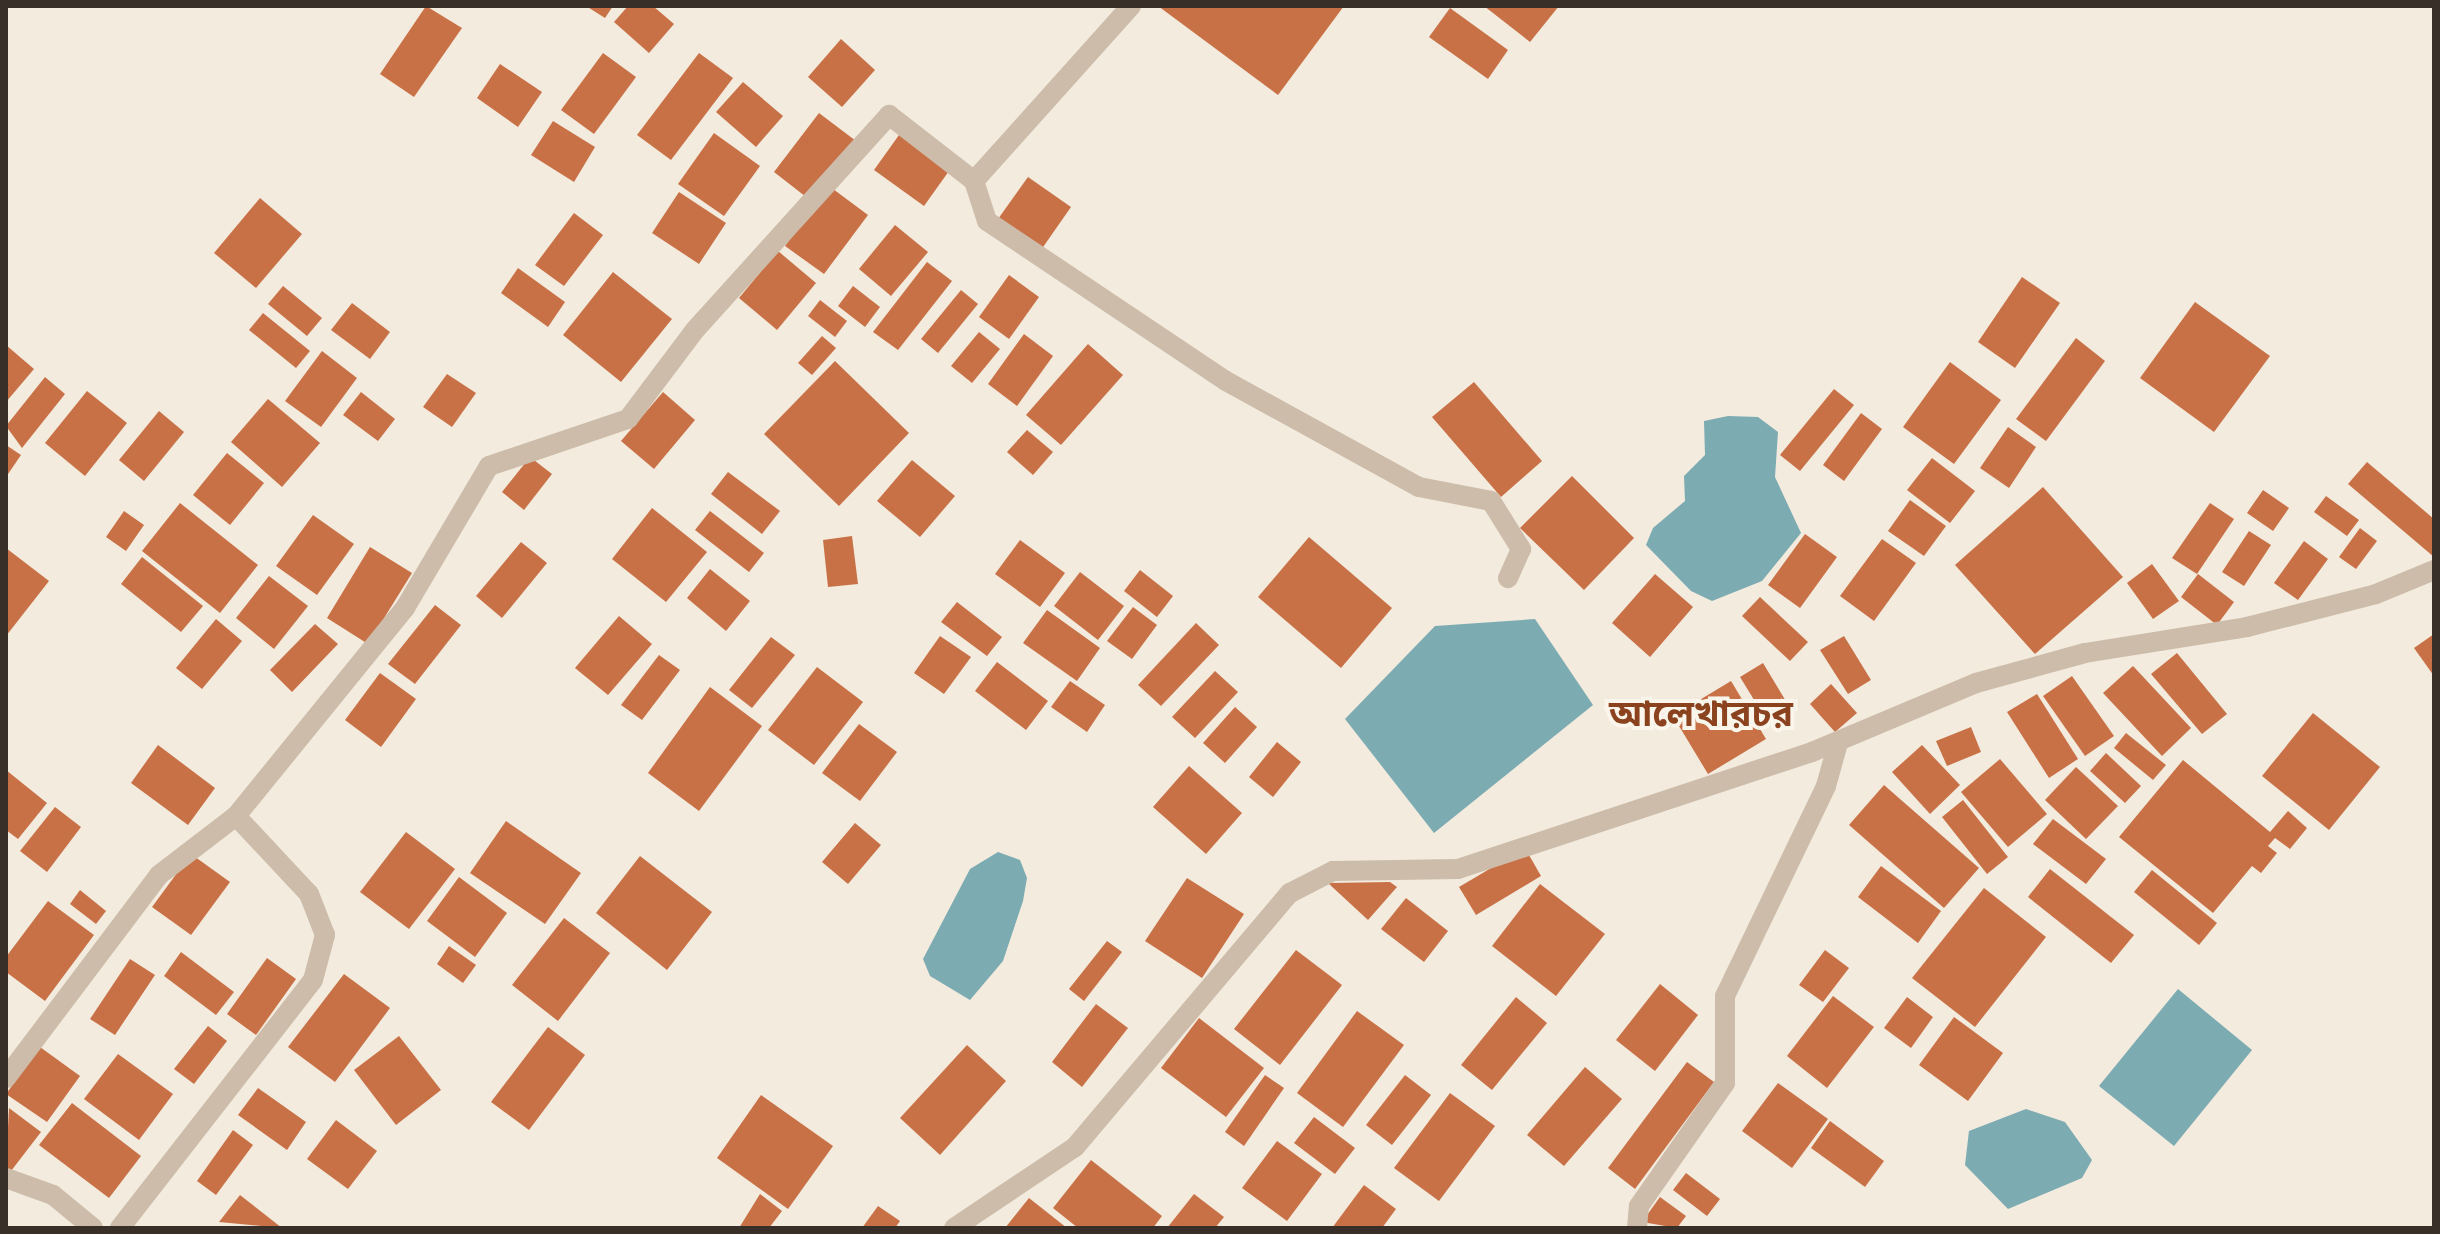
<!DOCTYPE html>
<meta charset="utf-8">
<style>
body{margin:0}
#map{position:relative;width:2440px;height:1234px;overflow:hidden;background:#f3ebde;font-family:Raleway,"Noto Sans Bengali",sans-serif}
div>[style]{position:absolute}
.water>*{inset:0;background:#7cabb2}
.building>*{inset:0;background:#c97146}
.minor>*{height:20px;margin:-10px;padding:0 10px;transform-origin:10px;border-radius:10px;background:#ccbca9}
span{translate:-50% -50%;white-space:nowrap;text-align:center;line-height:1.15;-webkit-text-stroke:8px #fbf5eb;paint-order:stroke}
.district-label{font-size:36px;color:#8b421f;font-weight:700}
.frame{position:absolute;inset:0;border:8px solid #392f29;pointer-events:none}
</style>
<div id="map">
<div class="water">
<i style="clip-path:polygon(1728px 416px,1758px 417px,1778px 432px,1775px 477px,1801px 533px,1762px 581px,1712px 601px,1691px 591px,1646px 545px,1653px 528px,1685px 501px,1684px 476px,1705px 455px,1704px 421px)"></i>
<i style="clip-path:polygon(1535px 619px,1593px 705px,1434px 833px,1345px 719px,1435px 626px)"></i>
<i style="clip-path:polygon(998px 852px,1020px 860px,1027px 878px,1023px 901px,1003px 961px,970px 1000px,930px 976px,923px 959px,970px 869px)"></i>
<i style="clip-path:polygon(2178px 989px,2252px 1050px,2174px 1146px,2099px 1086px)"></i>
<i style="clip-path:polygon(2026px 1109px,2065px 1122px,2092px 1160px,2082px 1178px,2008px 1209px,1965px 1165px,1969px 1131px)"></i>
</div>
<div class="building">
<i style="clip-path:polygon(426px 6px,462px 28px,414px 97px,380px 74px)"></i>
<i style="clip-path:polygon(586px 6px,613px 6px,605px 18px)"></i>
<i style="clip-path:polygon(628px 6px,653px 6px,674px 24px,649px 53px,614px 22px)"></i>
<i style="clip-path:polygon(1158px 6px,1344px 6px,1278px 95px)"></i>
<i style="clip-path:polygon(1484px 6px,1559px 6px,1530px 42px)"></i>
<i style="clip-path:polygon(1450px 8px,1508px 50px,1488px 79px,1429px 37px)"></i>
<i style="clip-path:polygon(841px 39px,875px 70px,842px 107px,808px 77px)"></i>
<i style="clip-path:polygon(603px 53px,636px 77px,594px 134px,561px 110px)"></i>
<i style="clip-path:polygon(699px 53px,733px 78px,671px 160px,637px 135px)"></i>
<i style="clip-path:polygon(500px 64px,542px 92px,518px 127px,477px 98px)"></i>
<i style="clip-path:polygon(743px 82px,783px 116px,756px 147px,716px 112px)"></i>
<i style="clip-path:polygon(819px 113px,856px 141px,810px 200px,774px 172px)"></i>
<i style="clip-path:polygon(553px 121px,595px 147px,574px 182px,531px 155px)"></i>
<i style="clip-path:polygon(714px 133px,760px 166px,724px 216px,678px 184px)"></i>
<i style="clip-path:polygon(899px 135px,949px 171px,924px 206px,874px 170px)"></i>
<i style="clip-path:polygon(1028px 177px,1071px 207px,1041px 250px,998px 219px)"></i>
<i style="clip-path:polygon(829px 186px,868px 215px,824px 274px,785px 246px)"></i>
<i style="clip-path:polygon(679px 192px,726px 223px,699px 264px,652px 233px)"></i>
<i style="clip-path:polygon(260px 198px,302px 234px,256px 288px,214px 253px)"></i>
<i style="clip-path:polygon(574px 213px,603px 235px,564px 286px,535px 265px)"></i>
<i style="clip-path:polygon(895px 225px,928px 252px,891px 296px,859px 269px)"></i>
<i style="clip-path:polygon(778px 251px,816px 283px,777px 330px,739px 298px)"></i>
<i style="clip-path:polygon(927px 262px,952px 281px,898px 350px,873px 332px)"></i>
<i style="clip-path:polygon(518px 268px,565px 302px,548px 327px,501px 293px)"></i>
<i style="clip-path:polygon(613px 272px,672px 319px,621px 382px,563px 335px)"></i>
<i style="clip-path:polygon(1009px 275px,1039px 297px,1009px 339px,979px 317px)"></i>
<i style="clip-path:polygon(2022px 277px,2060px 303px,2015px 368px,1978px 342px)"></i>
<i style="clip-path:polygon(283px 286px,322px 318px,307px 336px,268px 304px)"></i>
<i style="clip-path:polygon(853px 286px,880px 307px,865px 327px,838px 306px)"></i>
<i style="clip-path:polygon(961px 290px,978px 304px,938px 353px,921px 339px)"></i>
<i style="clip-path:polygon(820px 300px,847px 321px,835px 337px,808px 316px)"></i>
<i style="clip-path:polygon(2195px 302px,2270px 356px,2214px 432px,2140px 378px)"></i>
<i style="clip-path:polygon(352px 303px,390px 332px,370px 359px,331px 330px)"></i>
<i style="clip-path:polygon(263px 313px,310px 351px,296px 368px,249px 330px)"></i>
<i style="clip-path:polygon(979px 332px,1000px 349px,972px 383px,951px 366px)"></i>
<i style="clip-path:polygon(1024px 334px,1053px 356px,1017px 406px,988px 384px)"></i>
<i style="clip-path:polygon(822px 336px,836px 348px,812px 375px,798px 363px)"></i>
<i style="clip-path:polygon(2076px 338px,2105px 361px,2046px 441px,2016px 419px)"></i>
<i style="clip-path:polygon(1088px 344px,1123px 375px,1061px 445px,1026px 415px)"></i>
<i style="clip-path:polygon(6px 345px,34px 369px,6px 402px)"></i>
<i style="clip-path:polygon(322px 351px,357px 378px,321px 427px,285px 401px)"></i>
<i style="clip-path:polygon(835px 361px,909px 433px,839px 506px,764px 434px)"></i>
<i style="clip-path:polygon(1950px 362px,2001px 400px,1954px 464px,1903px 427px)"></i>
<i style="clip-path:polygon(447px 374px,476px 393px,452px 427px,423px 407px)"></i>
<i style="clip-path:polygon(45px 377px,65px 394px,22px 448px,6px 426px)"></i>
<i style="clip-path:polygon(1474px 382px,1542px 461px,1501px 497px,1432px 417px)"></i>
<i style="clip-path:polygon(1834px 389px,1854px 405px,1800px 471px,1780px 455px)"></i>
<i style="clip-path:polygon(87px 391px,127px 423px,85px 476px,45px 443px)"></i>
<i style="clip-path:polygon(361px 392px,395px 419px,378px 441px,343px 415px)"></i>
<i style="clip-path:polygon(663px 392px,695px 420px,654px 469px,621px 441px)"></i>
<i style="clip-path:polygon(268px 399px,320px 443px,282px 487px,231px 442px)"></i>
<i style="clip-path:polygon(159px 411px,184px 432px,144px 481px,119px 460px)"></i>
<i style="clip-path:polygon(1861px 413px,1882px 429px,1844px 481px,1823px 465px)"></i>
<i style="clip-path:polygon(2008px 427px,2036px 447px,2009px 488px,1980px 468px)"></i>
<i style="clip-path:polygon(1027px 430px,1053px 452px,1033px 475px,1007px 452px)"></i>
<i style="clip-path:polygon(6px 445px,21px 455px,6px 477px)"></i>
<i style="clip-path:polygon(227px 453px,264px 483px,230px 525px,193px 495px)"></i>
<i style="clip-path:polygon(530px 457px,552px 474px,524px 510px,502px 492px)"></i>
<i style="clip-path:polygon(1932px 458px,1975px 491px,1950px 523px,1907px 490px)"></i>
<i style="clip-path:polygon(912px 460px,955px 496px,920px 537px,877px 501px)"></i>
<i style="clip-path:polygon(2367px 462px,2434px 519px,2434px 557px,2348px 484px)"></i>
<i style="clip-path:polygon(728px 472px,780px 511px,762px 534px,711px 494px)"></i>
<i style="clip-path:polygon(1572px 476px,1634px 538px,1584px 590px,1520px 528px)"></i>
<i style="clip-path:polygon(2043px 487px,2123px 577px,2035px 654px,1955px 565px)"></i>
<i style="clip-path:polygon(2263px 490px,2289px 508px,2273px 531px,2247px 513px)"></i>
<i style="clip-path:polygon(2326px 496px,2359px 520px,2347px 536px,2314px 512px)"></i>
<i style="clip-path:polygon(1910px 500px,1946px 526px,1924px 556px,1888px 531px)"></i>
<i style="clip-path:polygon(180px 503px,258px 565px,220px 613px,142px 551px)"></i>
<i style="clip-path:polygon(2210px 503px,2234px 519px,2197px 574px,2172px 558px)"></i>
<i style="clip-path:polygon(652px 508px,707px 552px,666px 602px,612px 559px)"></i>
<i style="clip-path:polygon(124px 511px,144px 525px,126px 551px,106px 537px)"></i>
<i style="clip-path:polygon(710px 511px,764px 553px,749px 572px,695px 530px)"></i>
<i style="clip-path:polygon(313px 515px,354px 544px,317px 595px,276px 566px)"></i>
<i style="clip-path:polygon(2360px 528px,2377px 541px,2356px 569px,2339px 557px)"></i>
<i style="clip-path:polygon(2249px 531px,2271px 545px,2244px 586px,2222px 572px)"></i>
<i style="clip-path:polygon(1805px 534px,1837px 557px,1800px 608px,1768px 585px)"></i>
<i style="clip-path:polygon(852px 536px,858px 584px,828px 587px,823px 540px)"></i>
<i style="clip-path:polygon(1309px 537px,1392px 608px,1341px 668px,1258px 597px)"></i>
<i style="clip-path:polygon(1882px 539px,1916px 563px,1874px 621px,1840px 596px)"></i>
<i style="clip-path:polygon(1020px 540px,1065px 573px,1040px 607px,995px 574px)"></i>
<i style="clip-path:polygon(2304px 541px,2328px 559px,2298px 600px,2274px 583px)"></i>
<i style="clip-path:polygon(521px 542px,547px 563px,502px 618px,476px 596px)"></i>
<i style="clip-path:polygon(370px 547px,412px 573px,368px 644px,327px 618px)"></i>
<i style="clip-path:polygon(6px 548px,49px 581px,6px 636px)"></i>
<i style="clip-path:polygon(142px 557px,203px 606px,181px 632px,121px 584px)"></i>
<i style="clip-path:polygon(2152px 564px,2179px 601px,2153px 619px,2127px 583px)"></i>
<i style="clip-path:polygon(710px 569px,750px 601px,726px 631px,687px 598px)"></i>
<i style="clip-path:polygon(1140px 570px,1173px 596px,1157px 617px,1124px 591px)"></i>
<i style="clip-path:polygon(1080px 572px,1124px 606px,1098px 640px,1054px 606px)"></i>
<i style="clip-path:polygon(1655px 574px,1693px 607px,1650px 657px,1612px 623px)"></i>
<i style="clip-path:polygon(2198px 574px,2234px 602px,2217px 625px,2181px 597px)"></i>
<i style="clip-path:polygon(269px 576px,308px 606px,274px 649px,236px 618px)"></i>
<i style="clip-path:polygon(1760px 597px,1808px 642px,1790px 661px,1742px 616px)"></i>
<i style="clip-path:polygon(957px 602px,1002px 637px,987px 656px,941px 622px)"></i>
<i style="clip-path:polygon(435px 605px,461px 625px,415px 684px,388px 664px)"></i>
<i style="clip-path:polygon(1133px 607px,1157px 625px,1132px 659px,1107px 641px)"></i>
<i style="clip-path:polygon(1047px 610px,1100px 648px,1077px 681px,1023px 643px)"></i>
<i style="clip-path:polygon(619px 616px,652px 644px,608px 695px,575px 668px)"></i>
<i style="clip-path:polygon(216px 619px,242px 641px,202px 689px,176px 668px)"></i>
<i style="clip-path:polygon(1196px 623px,1219px 645px,1161px 706px,1138px 685px)"></i>
<i style="clip-path:polygon(315px 624px,338px 644px,292px 692px,270px 670px)"></i>
<i style="clip-path:polygon(2434px 634px,2434px 676px,2414px 648px)"></i>
<i style="clip-path:polygon(940px 636px,971px 657px,944px 694px,914px 673px)"></i>
<i style="clip-path:polygon(1844px 636px,1871px 680px,1848px 694px,1820px 650px)"></i>
<i style="clip-path:polygon(771px 637px,795px 655px,752px 708px,729px 690px)"></i>
<i style="clip-path:polygon(2177px 653px,2227px 714px,2202px 734px,2151px 674px)"></i>
<i style="clip-path:polygon(659px 655px,680px 670px,642px 720px,621px 705px)"></i>
<i style="clip-path:polygon(997px 662px,1048px 701px,1026px 730px,975px 691px)"></i>
<i style="clip-path:polygon(1763px 663px,1790px 708px,1767px 721px,1740px 677px)"></i>
<i style="clip-path:polygon(2133px 666px,2191px 728px,2162px 756px,2103px 693px)"></i>
<i style="clip-path:polygon(817px 667px,863px 702px,814px 765px,768px 730px)"></i>
<i style="clip-path:polygon(1215px 671px,1238px 692px,1195px 738px,1172px 717px)"></i>
<i style="clip-path:polygon(380px 673px,416px 699px,381px 747px,345px 720px)"></i>
<i style="clip-path:polygon(2072px 676px,2114px 736px,2085px 756px,2043px 696px)"></i>
<i style="clip-path:polygon(1070px 681px,1105px 705px,1087px 732px,1051px 707px)"></i>
<i style="clip-path:polygon(1731px 681px,1766px 739px,1708px 774px,1673px 716px)"></i>
<i style="clip-path:polygon(1831px 684px,1857px 713px,1835px 732px,1810px 704px)"></i>
<i style="clip-path:polygon(710px 687px,762px 726px,699px 811px,648px 773px)"></i>
<i style="clip-path:polygon(2037px 694px,2078px 759px,2049px 778px,2007px 712px)"></i>
<i style="clip-path:polygon(1235px 707px,1257px 727px,1225px 763px,1203px 743px)"></i>
<i style="clip-path:polygon(2313px 713px,2380px 767px,2329px 830px,2262px 776px)"></i>
<i style="clip-path:polygon(859px 724px,897px 752px,860px 801px,822px 773px)"></i>
<i style="clip-path:polygon(1971px 727px,1981px 752px,1947px 766px,1936px 741px)"></i>
<i style="clip-path:polygon(2126px 733px,2166px 765px,2153px 780px,2114px 748px)"></i>
<i style="clip-path:polygon(1277px 742px,1301px 762px,1273px 797px,1249px 777px)"></i>
<i style="clip-path:polygon(158px 745px,215px 788px,188px 825px,131px 783px)"></i>
<i style="clip-path:polygon(1922px 745px,1960px 785px,1930px 814px,1892px 772px)"></i>
<i style="clip-path:polygon(2106px 753px,2141px 786px,2125px 803px,2090px 771px)"></i>
<i style="clip-path:polygon(2000px 759px,2047px 814px,2008px 847px,1961px 792px)"></i>
<i style="clip-path:polygon(2183px 760px,2270px 832px,2288px 811px,2307px 828px,2290px 849px,2275px 838px,2268px 846px,2277px 853px,2261px 873px,2252px 866px,2213px 913px,2119px 837px)"></i>
<i style="clip-path:polygon(1189px 766px,1242px 813px,1206px 854px,1153px 807px)"></i>
<i style="clip-path:polygon(2076px 767px,2118px 806px,2086px 839px,2045px 800px)"></i>
<i style="clip-path:polygon(6px 770px,47px 803px,18px 839px,6px 830px)"></i>
<i style="clip-path:polygon(1884px 785px,1979px 868px,1944px 908px,1849px 825px)"></i>
<i style="clip-path:polygon(1963px 800px,2008px 857px,1987px 874px,1942px 817px)"></i>
<i style="clip-path:polygon(55px 807px,81px 827px,47px 872px,20px 851px)"></i>
<i style="clip-path:polygon(2053px 819px,2106px 859px,2086px 884px,2033px 844px)"></i>
<i style="clip-path:polygon(506px 821px,581px 873px,545px 924px,470px 873px)"></i>
<i style="clip-path:polygon(855px 823px,881px 845px,848px 884px,822px 862px)"></i>
<i style="clip-path:polygon(406px 832px,455px 869px,409px 929px,360px 892px)"></i>
<i style="clip-path:polygon(1525px 848px,1541px 876px,1476px 915px,1459px 887px)"></i>
<i style="clip-path:polygon(191px 854px,230px 882px,191px 935px,152px 907px)"></i>
<i style="clip-path:polygon(640px 856px,712px 912px,667px 970px,596px 913px)"></i>
<i style="clip-path:polygon(1881px 866px,1941px 911px,1918px 943px,1858px 897px)"></i>
<i style="clip-path:polygon(2050px 869px,2134px 935px,2111px 963px,2028px 897px)"></i>
<i style="clip-path:polygon(2152px 870px,2217px 923px,2199px 945px,2134px 892px)"></i>
<i style="clip-path:polygon(459px 877px,507px 913px,475px 957px,427px 921px)"></i>
<i style="clip-path:polygon(1187px 878px,1244px 914px,1202px 978px,1145px 941px)"></i>
<i style="clip-path:polygon(1390px 882px,1397px 887px,1368px 920px,1328px 883px)"></i>
<i style="clip-path:polygon(1540px 884px,1605px 934px,1556px 996px,1492px 946px)"></i>
<i style="clip-path:polygon(1984px 888px,2046px 937px,1975px 1027px,1912px 978px)"></i>
<i style="clip-path:polygon(80px 890px,106px 911px,96px 924px,70px 904px)"></i>
<i style="clip-path:polygon(1406px 898px,1448px 931px,1424px 962px,1381px 929px)"></i>
<i style="clip-path:polygon(48px 901px,94px 935px,45px 1001px,6px 972px,6px 957px)"></i>
<i style="clip-path:polygon(564px 918px,610px 953px,558px 1021px,512px 985px)"></i>
<i style="clip-path:polygon(1107px 941px,1122px 952px,1084px 1001px,1069px 989px)"></i>
<i style="clip-path:polygon(449px 946px,476px 965px,463px 983px,437px 964px)"></i>
<i style="clip-path:polygon(1296px 950px,1342px 985px,1280px 1065px,1234px 1029px)"></i>
<i style="clip-path:polygon(1825px 950px,1849px 968px,1823px 1002px,1799px 985px)"></i>
<i style="clip-path:polygon(181px 952px,234px 992px,216px 1015px,164px 976px)"></i>
<i style="clip-path:polygon(267px 958px,296px 979px,256px 1035px,227px 1014px)"></i>
<i style="clip-path:polygon(130px 959px,155px 975px,115px 1035px,90px 1019px)"></i>
<i style="clip-path:polygon(344px 974px,390px 1008px,335px 1082px,288px 1047px)"></i>
<i style="clip-path:polygon(1660px 984px,1698px 1015px,1655px 1071px,1616px 1040px)"></i>
<i style="clip-path:polygon(1833px 996px,1874px 1027px,1827px 1088px,1787px 1056px)"></i>
<i style="clip-path:polygon(1516px 997px,1547px 1023px,1492px 1090px,1461px 1065px)"></i>
<i style="clip-path:polygon(1907px 997px,1933px 1017px,1911px 1048px,1884px 1028px)"></i>
<i style="clip-path:polygon(1096px 1004px,1128px 1028px,1082px 1087px,1052px 1062px)"></i>
<i style="clip-path:polygon(1357px 1011px,1404px 1045px,1343px 1127px,1297px 1093px)"></i>
<i style="clip-path:polygon(1954px 1017px,2003px 1053px,1968px 1101px,1919px 1065px)"></i>
<i style="clip-path:polygon(1199px 1018px,1264px 1068px,1226px 1117px,1161px 1068px)"></i>
<i style="clip-path:polygon(208px 1026px,227px 1041px,194px 1084px,174px 1069px)"></i>
<i style="clip-path:polygon(548px 1027px,585px 1055px,529px 1130px,491px 1102px)"></i>
<i style="clip-path:polygon(399px 1036px,441px 1090px,396px 1125px,354px 1070px)"></i>
<i style="clip-path:polygon(967px 1045px,1006px 1081px,940px 1155px,900px 1118px)"></i>
<i style="clip-path:polygon(40px 1047px,80px 1076px,47px 1122px,6px 1094px)"></i>
<i style="clip-path:polygon(118px 1054px,173px 1094px,139px 1140px,84px 1099px)"></i>
<i style="clip-path:polygon(1687px 1062px,1714px 1082px,1635px 1189px,1608px 1168px)"></i>
<i style="clip-path:polygon(1585px 1067px,1622px 1099px,1564px 1166px,1527px 1135px)"></i>
<i style="clip-path:polygon(1265px 1075px,1284px 1088px,1244px 1146px,1225px 1132px)"></i>
<i style="clip-path:polygon(1405px 1075px,1431px 1095px,1392px 1145px,1366px 1125px)"></i>
<i style="clip-path:polygon(1778px 1083px,1828px 1119px,1792px 1168px,1742px 1131px)"></i>
<i style="clip-path:polygon(258px 1088px,306px 1122px,287px 1150px,238px 1115px)"></i>
<i style="clip-path:polygon(1450px 1093px,1495px 1126px,1439px 1201px,1394px 1168px)"></i>
<i style="clip-path:polygon(761px 1095px,833px 1146px,788px 1209px,717px 1158px)"></i>
<i style="clip-path:polygon(72px 1103px,141px 1156px,109px 1198px,39px 1145px)"></i>
<i style="clip-path:polygon(9px 1108px,41px 1132px,11px 1171px,6px 1167px)"></i>
<i style="clip-path:polygon(1314px 1117px,1355px 1148px,1335px 1174px,1294px 1143px)"></i>
<i style="clip-path:polygon(336px 1120px,377px 1151px,348px 1189px,307px 1159px)"></i>
<i style="clip-path:polygon(1830px 1121px,1884px 1161px,1865px 1187px,1811px 1148px)"></i>
<i style="clip-path:polygon(233px 1130px,253px 1145px,216px 1195px,197px 1181px)"></i>
<i style="clip-path:polygon(1277px 1141px,1322px 1174px,1287px 1221px,1242px 1188px)"></i>
<i style="clip-path:polygon(1091px 1160px,1162px 1216px,1153px 1228px,1078px 1228px,1053px 1208px)"></i>
<i style="clip-path:polygon(1686px 1173px,1720px 1199px,1707px 1216px,1673px 1190px)"></i>
<i style="clip-path:polygon(1364px 1185px,1396px 1209px,1382px 1228px,1332px 1228px)"></i>
<i style="clip-path:polygon(760px 1194px,782px 1211px,769px 1228px,739px 1228px)"></i>
<i style="clip-path:polygon(1194px 1194px,1224px 1217px,1215px 1228px,1167px 1228px)"></i>
<i style="clip-path:polygon(240px 1195px,282px 1228px,219px 1222px)"></i>
<i style="clip-path:polygon(1660px 1197px,1686px 1216px,1677px 1228px,1642px 1222px)"></i>
<i style="clip-path:polygon(1029px 1198px,1067px 1228px,1005px 1228px)"></i>
<i style="clip-path:polygon(878px 1206px,900px 1221px,895px 1228px,862px 1228px)"></i>
</div>
<div class="minor">
<i style="left:974px;top:181px;width:42px;rotate:72deg"></i>
<i style="left:987px;top:221px;width:288px;rotate:33.8deg"></i>
<i style="left:1226px;top:381px;width:220px;rotate:28.8deg"></i>
<i style="left:1419px;top:487px;width:73px;rotate:11deg"></i>
<i style="left:1491px;top:501px;width:57px;rotate:58deg"></i>
<i style="left:1521px;top:549px;width:32px;rotate:114deg"></i>
<i style="left:6px;top:1078px;width:254px;rotate:-53deg"></i>
<i style="left:159px;top:875px;width:97px;rotate:-37.5deg"></i>
<i style="left:236px;top:816px;width:268px;rotate:-50.9deg"></i>
<i style="left:405px;top:608px;width:165px;rotate:-59.4deg"></i>
<i style="left:489px;top:466px;width:147px;rotate:-18.7deg"></i>
<i style="left:628px;top:419px;width:111px;rotate:-53deg"></i>
<i style="left:695px;top:330px;width:290px;rotate:-47.9deg"></i>
<i style="left:889px;top:115px;width:108px;rotate:37.8deg"></i>
<i style="left:974px;top:181px;width:235px;rotate:-48.1deg"></i>
<i style="left:6px;top:1178px;width:50px;rotate:19.9deg"></i>
<i style="left:53px;top:1195px;width:52px;rotate:39.5deg"></i>
<i style="left:120px;top:1228px;width:314px;rotate:-52.1deg"></i>
<i style="left:313px;top:980px;width:47px;rotate:-75.1deg"></i>
<i style="left:325px;top:935px;width:44px;rotate:-111.3deg"></i>
<i style="left:309px;top:894px;width:107px;rotate:-133.1deg"></i>
<i style="left:954px;top:1228px;width:146px;rotate:-33.8deg"></i>
<i style="left:1075px;top:1147px;width:333px;rotate:-49.8deg"></i>
<i style="left:1290px;top:893px;width:48px;rotate:-27.1deg"></i>
<i style="left:1333px;top:871px;width:125px;rotate:-0.9deg"></i>
<i style="left:1458px;top:869px;width:373px;rotate:-18.3deg"></i>
<i style="left:1812px;top:752px;width:178px;rotate:-22.8deg"></i>
<i style="left:1976px;top:683px;width:113px;rotate:-15.4deg"></i>
<i style="left:2085px;top:653px;width:164px;rotate:-9.1deg"></i>
<i style="left:2247px;top:627px;width:133px;rotate:-14.3deg"></i>
<i style="left:2376px;top:594px;width:63px;rotate:-22.5deg"></i>
<i style="left:1637px;top:1228px;width:22px;rotate:-85deg"></i>
<i style="left:1639px;top:1206px;width:150px;rotate:-55deg"></i>
<i style="left:1725px;top:1083px;width:87px;rotate:-90deg"></i>
<i style="left:1725px;top:996px;width:233px;rotate:-64.3deg"></i>
<i style="left:1826px;top:786px;width:45px;rotate:-74.4deg"></i>
</div>
<div class="district-label">
<span style="left:1701px;top:714px">আলেখারচর</span>
</div>
<div class="frame"></div>
</div>
